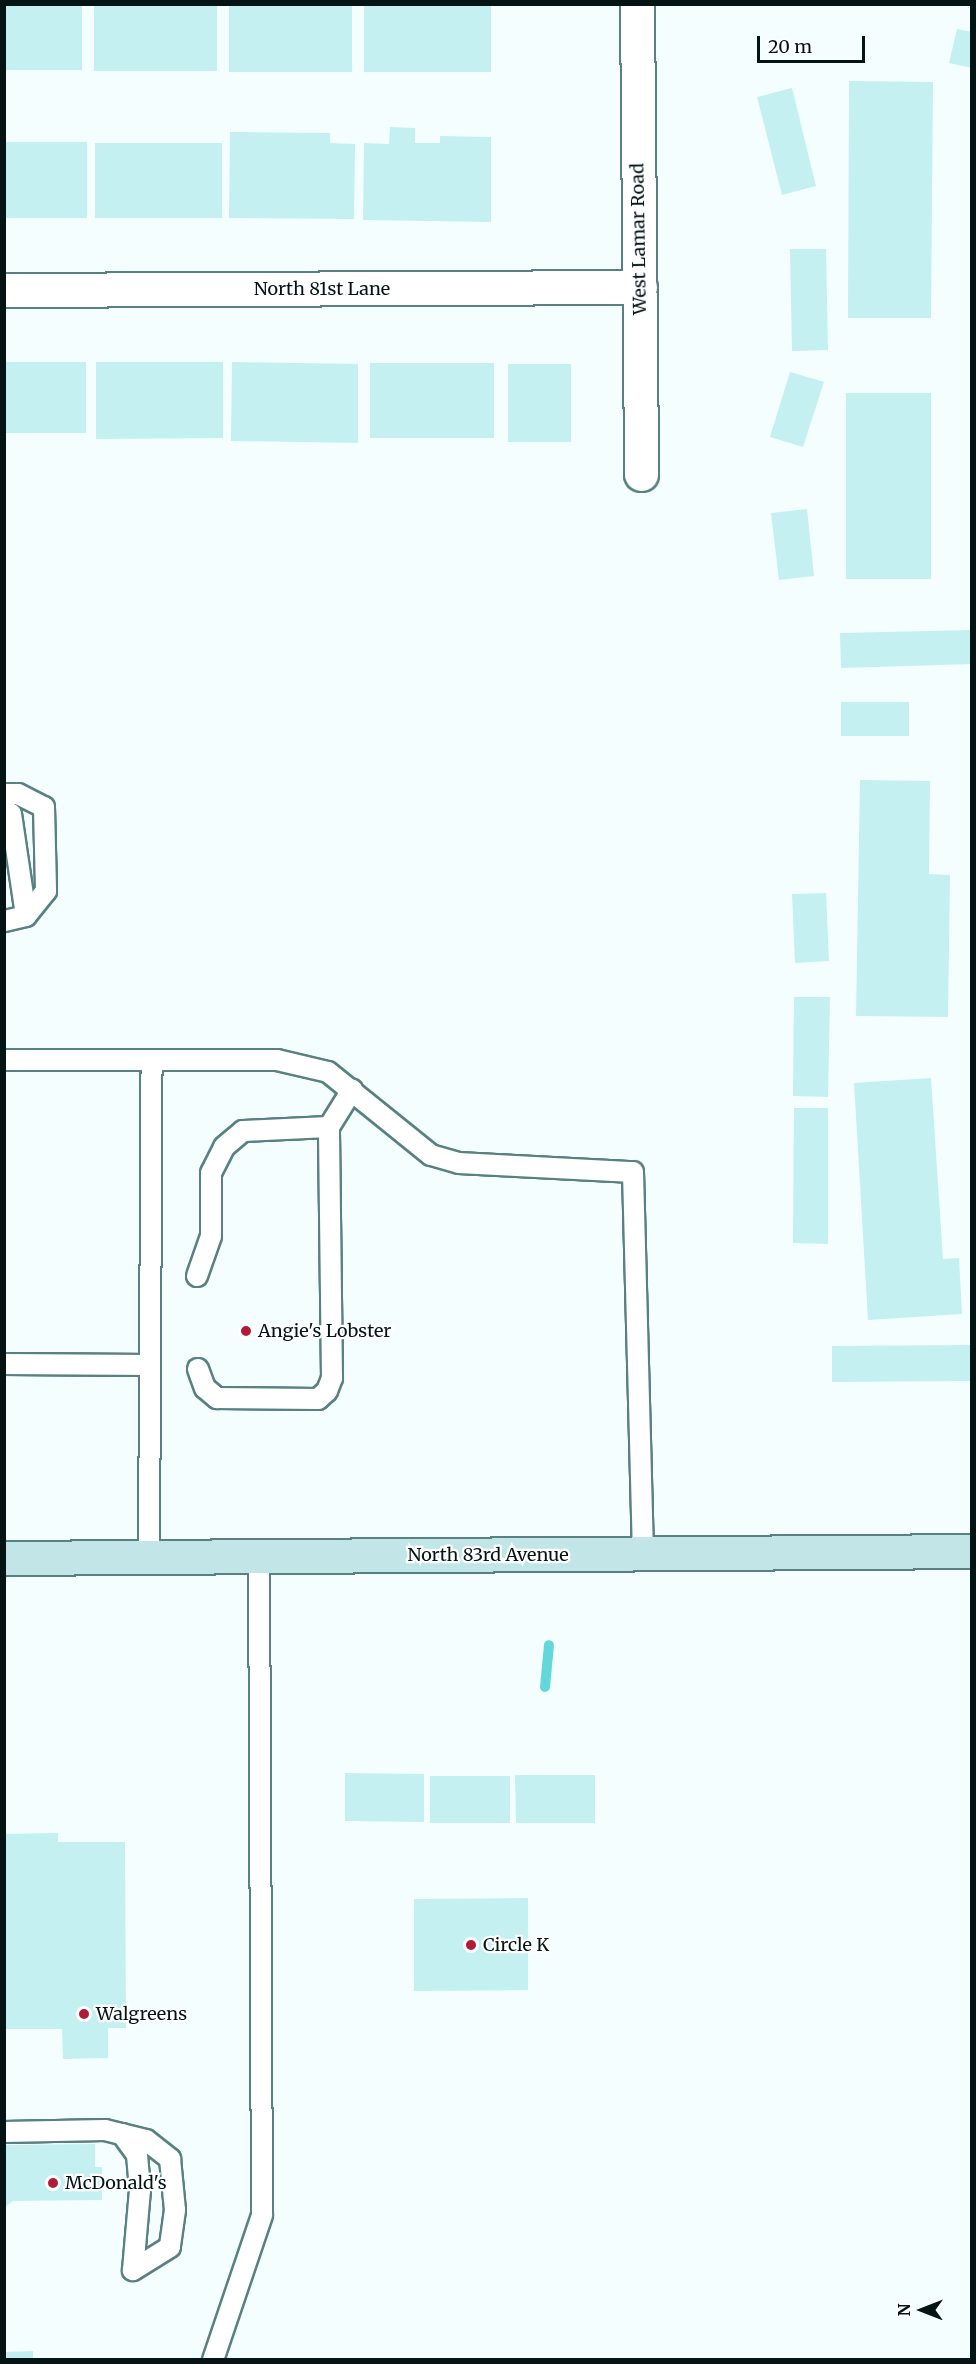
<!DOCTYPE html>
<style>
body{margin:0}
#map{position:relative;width:976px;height:2364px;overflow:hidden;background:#f5fefe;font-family:Merriweather,serif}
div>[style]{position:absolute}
.stream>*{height:10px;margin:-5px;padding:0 5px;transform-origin:5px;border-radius:5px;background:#64d7da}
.building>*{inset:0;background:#c4f0f1}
.roads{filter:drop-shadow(2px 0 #598182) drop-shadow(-2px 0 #598182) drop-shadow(0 2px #598182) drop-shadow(0 -2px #598182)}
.lane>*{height:20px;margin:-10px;padding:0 10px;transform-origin:10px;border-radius:10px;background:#fff}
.street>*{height:33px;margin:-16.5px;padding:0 16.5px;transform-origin:16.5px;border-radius:16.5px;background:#fff}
.secondary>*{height:33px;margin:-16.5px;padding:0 16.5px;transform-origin:16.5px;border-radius:16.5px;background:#c2e6e7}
.dots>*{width:16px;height:16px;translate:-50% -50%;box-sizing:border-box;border:3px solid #fff;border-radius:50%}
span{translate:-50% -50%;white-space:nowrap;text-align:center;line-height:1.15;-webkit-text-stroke:4.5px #fff;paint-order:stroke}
.street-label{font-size:18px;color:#041314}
.poi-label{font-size:18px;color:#041314}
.left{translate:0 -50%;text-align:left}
.frame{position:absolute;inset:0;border:6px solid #041314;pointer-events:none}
.north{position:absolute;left:892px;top:2280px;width:60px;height:60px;-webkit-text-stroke:4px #fff;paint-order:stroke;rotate:270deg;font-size:16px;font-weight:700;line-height:24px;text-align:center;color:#041314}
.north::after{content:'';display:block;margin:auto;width:21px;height:27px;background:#041314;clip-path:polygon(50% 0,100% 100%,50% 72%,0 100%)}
.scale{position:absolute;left:757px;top:36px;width:108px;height:27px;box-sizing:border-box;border:3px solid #041314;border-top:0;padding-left:8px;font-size:18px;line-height:21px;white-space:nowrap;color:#041314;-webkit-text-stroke:4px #fff;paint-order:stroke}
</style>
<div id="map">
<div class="stream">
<i style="left:545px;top:1687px;width:42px;rotate:-84.6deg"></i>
</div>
<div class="building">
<i style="clip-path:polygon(4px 4px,82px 4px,82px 70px,4px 70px)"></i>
<i style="clip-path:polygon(94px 4px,217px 4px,217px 71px,94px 71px)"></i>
<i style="clip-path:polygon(229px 4px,352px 4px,352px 72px,229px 72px)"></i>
<i style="clip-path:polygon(364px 4px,491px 4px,491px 72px,364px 72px)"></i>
<i style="clip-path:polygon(957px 29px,972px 32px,972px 68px,949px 63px)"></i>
<i style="clip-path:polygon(849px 81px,933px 82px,931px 318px,848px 318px)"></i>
<i style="clip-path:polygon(792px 88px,816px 186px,782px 195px,757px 97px)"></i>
<i style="clip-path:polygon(390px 127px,415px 128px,415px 143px,440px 143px,440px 136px,491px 137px,491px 222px,363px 220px,364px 143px,389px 144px)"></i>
<i style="clip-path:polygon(230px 132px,330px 133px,330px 143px,355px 144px,354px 219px,229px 218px)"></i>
<i style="clip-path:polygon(4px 142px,87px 142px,87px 218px,4px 218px)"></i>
<i style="clip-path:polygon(95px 143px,222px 143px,222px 218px,95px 218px)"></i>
<i style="clip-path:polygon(790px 249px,826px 249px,828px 350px,792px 351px)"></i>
<i style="clip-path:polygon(4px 362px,86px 362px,86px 433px,4px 433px)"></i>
<i style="clip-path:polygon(96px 362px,223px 362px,223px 438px,96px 439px)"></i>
<i style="clip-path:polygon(232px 362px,358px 364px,358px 443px,231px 441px)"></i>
<i style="clip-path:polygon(370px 363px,494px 363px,494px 438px,370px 438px)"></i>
<i style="clip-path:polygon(508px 364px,571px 364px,571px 442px,508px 442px)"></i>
<i style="clip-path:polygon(790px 372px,824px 382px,803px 447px,770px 437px)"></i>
<i style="clip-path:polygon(846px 393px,931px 393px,931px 579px,846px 579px)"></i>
<i style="clip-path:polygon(807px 509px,814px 576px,779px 580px,771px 513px)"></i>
<i style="clip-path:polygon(972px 630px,972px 664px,841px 668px,840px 633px)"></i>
<i style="clip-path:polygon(841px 702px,909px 702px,909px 736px,841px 736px)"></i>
<i style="clip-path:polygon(860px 780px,930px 781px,929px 874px,950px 875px,948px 1017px,856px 1016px)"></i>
<i style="clip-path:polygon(826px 893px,829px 961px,795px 963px,792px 894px)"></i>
<i style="clip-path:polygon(794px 997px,830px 997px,828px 1097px,793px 1096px)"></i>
<i style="clip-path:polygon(931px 1078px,943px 1259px,959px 1258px,962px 1314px,868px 1320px,854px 1083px)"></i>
<i style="clip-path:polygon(794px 1108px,828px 1108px,828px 1244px,793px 1243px)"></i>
<i style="clip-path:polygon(972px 1345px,972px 1381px,832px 1382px,832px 1346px)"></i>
<i style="clip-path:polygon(345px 1773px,424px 1774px,424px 1822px,345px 1821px)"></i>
<i style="clip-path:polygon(515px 1775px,595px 1775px,595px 1823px,516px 1823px)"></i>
<i style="clip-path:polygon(430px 1776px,510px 1776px,510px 1823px,430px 1823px)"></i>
<i style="clip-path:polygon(58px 1833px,58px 1842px,125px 1842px,126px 2028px,108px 2028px,108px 2058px,63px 2059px,62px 2029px,4px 2029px,4px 1834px)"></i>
<i style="clip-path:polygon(528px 1898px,528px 1990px,414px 1991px,414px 1899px)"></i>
<i style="clip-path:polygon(95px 2144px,95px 2167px,102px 2167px,102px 2200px,13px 2201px,4px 2208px,4px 2145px)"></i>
<i style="clip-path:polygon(33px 2351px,33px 2360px,4px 2360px,4px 2352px)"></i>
</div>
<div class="roads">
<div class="lane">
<i style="left:4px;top:794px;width:14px"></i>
<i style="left:18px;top:794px;width:29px;rotate:27deg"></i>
<i style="left:44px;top:807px;width:84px;rotate:88.6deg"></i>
<i style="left:46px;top:891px;width:32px;rotate:129deg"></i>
<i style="left:26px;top:916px;width:23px;rotate:167deg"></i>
<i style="left:4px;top:810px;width:8px;rotate:30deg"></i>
<i style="left:11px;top:814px;width:103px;rotate:81.6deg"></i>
<i style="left:4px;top:1060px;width:273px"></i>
<i style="left:277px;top:1060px;width:52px;rotate:13.2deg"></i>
<i style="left:328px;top:1072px;width:132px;rotate:38.9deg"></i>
<i style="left:431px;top:1155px;width:29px;rotate:16deg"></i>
<i style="left:459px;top:1163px;width:174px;rotate:3deg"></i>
<i style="left:633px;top:1172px;width:382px;rotate:88.5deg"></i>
<i style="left:197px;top:1276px;width:42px;rotate:-70.7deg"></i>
<i style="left:211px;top:1236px;width:63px;rotate:-90deg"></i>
<i style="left:211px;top:1173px;width:29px;rotate:-63deg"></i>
<i style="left:224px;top:1147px;width:25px;rotate:-40deg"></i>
<i style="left:243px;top:1131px;width:86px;rotate:-2.7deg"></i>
<i style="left:4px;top:1364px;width:146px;rotate:0.4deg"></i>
<i style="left:198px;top:1369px;width:20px;rotate:70deg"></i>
<i style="left:205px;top:1388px;width:16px;rotate:40deg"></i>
<i style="left:217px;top:1398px;width:101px;rotate:0.6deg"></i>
<i style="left:318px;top:1399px;width:12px;rotate:-42deg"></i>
<i style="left:327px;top:1391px;width:14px;rotate:-69deg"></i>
<i style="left:332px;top:1378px;width:251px;rotate:-90.7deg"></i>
<i style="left:329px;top:1127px;width:44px;rotate:-58.1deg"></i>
<i style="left:149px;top:1557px;width:497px;rotate:-89.7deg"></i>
<i style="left:4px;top:2132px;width:101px;rotate:-1.1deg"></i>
<i style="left:105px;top:2130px;width:42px;rotate:13.7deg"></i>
<i style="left:146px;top:2140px;width:31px;rotate:38deg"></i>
<i style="left:170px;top:2159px;width:51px;rotate:84.4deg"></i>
<i style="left:175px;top:2210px;width:37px;rotate:98deg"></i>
<i style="left:170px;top:2247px;width:44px;rotate:148.1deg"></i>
<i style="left:122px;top:2134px;width:26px;rotate:54deg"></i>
<i style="left:137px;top:2155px;width:35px;rotate:85deg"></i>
<i style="left:140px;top:2190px;width:80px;rotate:95deg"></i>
<i style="left:213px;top:2360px;width:153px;rotate:-71.3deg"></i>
<i style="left:262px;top:2215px;width:658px;rotate:-90.26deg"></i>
</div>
<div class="street">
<i style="left:637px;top:4px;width:470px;rotate:89.5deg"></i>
<i style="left:4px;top:290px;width:636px;rotate:-0.27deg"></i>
</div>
<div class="secondary">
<i style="left:4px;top:1558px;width:968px;rotate:-0.41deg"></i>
</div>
</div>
<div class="dots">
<i style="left:246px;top:1331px;background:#b01c38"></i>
<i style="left:471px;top:1945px;background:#b01c38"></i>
<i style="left:84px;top:2014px;background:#b01c38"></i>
<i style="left:53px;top:2183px;background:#b01c38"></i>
</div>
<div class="street-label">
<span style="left:639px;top:239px;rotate:-91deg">West Lamar Road</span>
<span style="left:322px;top:289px">North 81st Lane</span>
<span style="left:488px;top:1555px">North 83rd Avenue</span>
</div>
<div class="poi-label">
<span class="left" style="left:258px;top:1331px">Angie's Lobster</span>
<span class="left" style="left:483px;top:1945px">Circle K</span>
<span class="left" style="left:96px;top:2014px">Walgreens</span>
<span class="left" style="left:65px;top:2183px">McDonald's</span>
</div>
<div class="frame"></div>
<div class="north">N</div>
<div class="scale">20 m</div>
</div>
